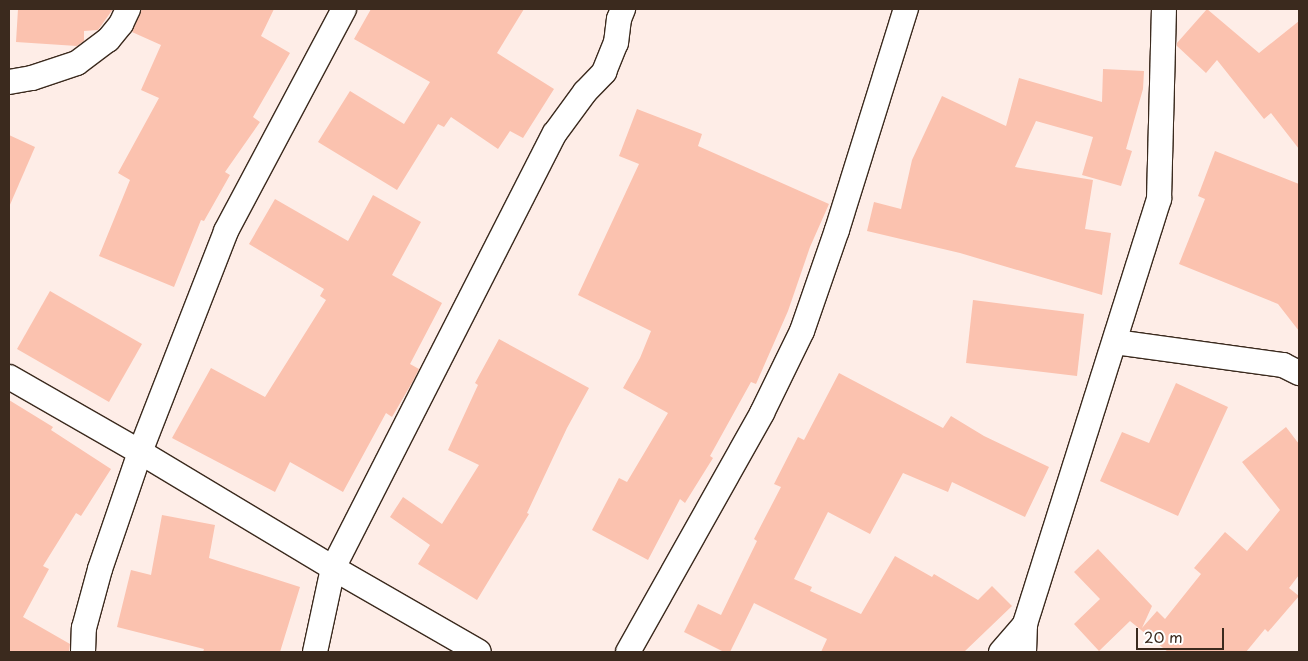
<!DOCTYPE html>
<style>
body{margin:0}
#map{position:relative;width:1308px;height:661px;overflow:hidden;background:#feede7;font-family:"Playpen Sans",sans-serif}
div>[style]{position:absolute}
.building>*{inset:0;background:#fbc2af}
.roads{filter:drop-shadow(1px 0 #3b2a1e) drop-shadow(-1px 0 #3b2a1e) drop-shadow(0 1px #3b2a1e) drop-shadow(0 -1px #3b2a1e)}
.street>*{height:24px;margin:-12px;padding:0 12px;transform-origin:12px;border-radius:12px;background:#fff}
span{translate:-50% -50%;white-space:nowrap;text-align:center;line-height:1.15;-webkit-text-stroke:4.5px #fff;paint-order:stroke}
.frame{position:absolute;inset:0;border:10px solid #3b2a1e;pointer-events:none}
.scale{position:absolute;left:1136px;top:628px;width:88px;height:22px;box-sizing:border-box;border:2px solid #3b2a1e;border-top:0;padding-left:6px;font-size:15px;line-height:18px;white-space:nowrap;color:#3b2a1e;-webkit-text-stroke:4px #fff;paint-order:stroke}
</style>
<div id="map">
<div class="building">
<i style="clip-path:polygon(18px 9px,113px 9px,98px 30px,84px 31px,84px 41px,77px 46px,16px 42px)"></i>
<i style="clip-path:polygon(142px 9px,274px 9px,261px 36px,290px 53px,253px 117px,260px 122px,225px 172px,230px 175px,204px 221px,201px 220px,174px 287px,99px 256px,130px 180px,118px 173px,159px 98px,141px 90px,161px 45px,132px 32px)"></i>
<i style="clip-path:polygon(371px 9px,524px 9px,497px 53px,554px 89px,523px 138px,510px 131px,498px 149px,451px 117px,444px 127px,438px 124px,397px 190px,318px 142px,350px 91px,404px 124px,430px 82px,354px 39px)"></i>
<i style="clip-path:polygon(1207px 9px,1259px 53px,1299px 21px,1299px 149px,1271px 113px,1264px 119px,1217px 60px,1206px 73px,1177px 46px,1177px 43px)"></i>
<i style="clip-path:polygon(1103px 69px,1144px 71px,1143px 89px,1126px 149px,1132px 151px,1121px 186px,1082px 175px,1093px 137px,1036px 121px,1015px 167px,1093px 180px,1085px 229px,1111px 233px,1102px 295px,960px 253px,867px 231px,874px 202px,901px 209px,912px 160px,942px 96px,1006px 126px,1019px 78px,1102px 102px)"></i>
<i style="clip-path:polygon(637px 109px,702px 134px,698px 146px,829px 204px,810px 247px,788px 311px,756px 384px,751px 382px,710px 456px,713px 458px,685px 503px,680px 499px,648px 560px,592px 530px,619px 478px,627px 482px,668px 413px,623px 388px,640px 358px,651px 331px,578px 295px,639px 164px,619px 156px)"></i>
<i style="clip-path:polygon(9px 135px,35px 147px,9px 207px)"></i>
<i style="clip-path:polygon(1215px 151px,1299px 184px,1299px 331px,1278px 304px,1179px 264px,1205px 199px,1198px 196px)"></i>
<i style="clip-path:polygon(373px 195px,421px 222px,392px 275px,442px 303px,410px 364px,419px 369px,413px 381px,392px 417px,386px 413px,343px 492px,290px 462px,275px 492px,172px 438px,211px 368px,265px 397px,326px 300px,320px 296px,324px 289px,249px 244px,275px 199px,348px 241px)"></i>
<i style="clip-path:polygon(50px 291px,142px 344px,109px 402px,17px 349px)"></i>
<i style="clip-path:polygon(973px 300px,1084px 314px,1077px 376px,966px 363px)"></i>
<i style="clip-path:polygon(499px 339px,589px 388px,567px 428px,527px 513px,529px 514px,477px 600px,418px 564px,430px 545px,390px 517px,403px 497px,442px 524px,479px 465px,448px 450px,478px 385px,475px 383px)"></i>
<i style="clip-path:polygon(839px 373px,943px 428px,951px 416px,984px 436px,1049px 467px,1025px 517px,952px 482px,948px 492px,903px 473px,870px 534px,828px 512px,794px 579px,812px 587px,810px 591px,861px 614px,895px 556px,932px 577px,934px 574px,978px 600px,992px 586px,1012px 606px,964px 652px,821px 652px,827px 639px,754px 603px,730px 652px,724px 652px,684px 632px,698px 604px,721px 615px,757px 541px,754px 539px,781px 487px,774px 484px,798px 437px,804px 440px)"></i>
<i style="clip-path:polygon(1176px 383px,1228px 407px,1178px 516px,1100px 481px,1122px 432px,1149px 443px)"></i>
<i style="clip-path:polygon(9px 400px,53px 427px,51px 430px,111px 469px,81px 516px,76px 513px,43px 566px,49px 569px,23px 617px,70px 644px,69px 652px,9px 652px)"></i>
<i style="clip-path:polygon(1286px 427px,1299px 444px,1299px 575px,1289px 588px,1299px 596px,1268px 632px,1265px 629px,1246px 652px,1168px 652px,1130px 621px,1099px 651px,1074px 624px,1100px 599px,1074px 572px,1098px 549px,1152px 606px,1142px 628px,1157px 611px,1165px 619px,1201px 574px,1194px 568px,1225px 532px,1247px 551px,1280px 510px,1242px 462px)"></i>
<i style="clip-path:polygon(162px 515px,215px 525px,209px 558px,300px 587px,280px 652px,203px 652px,204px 649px,117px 627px,131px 570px,151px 575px)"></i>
</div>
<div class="roads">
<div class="street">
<i style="left:9px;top:82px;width:23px;rotate:-10deg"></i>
<i style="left:32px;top:78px;width:47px;rotate:-18.4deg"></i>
<i style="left:77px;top:63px;width:39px;rotate:-37deg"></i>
<i style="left:108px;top:40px;width:21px;rotate:-51deg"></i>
<i style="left:121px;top:24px;width:17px;rotate:-65deg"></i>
<i style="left:1115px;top:342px;width:170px;rotate:7.8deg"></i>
<i style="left:1283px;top:365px;width:18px;rotate:27deg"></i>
<i style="left:9px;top:377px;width:151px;rotate:29.8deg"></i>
<i style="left:140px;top:452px;width:225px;rotate:31deg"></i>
<i style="left:333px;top:568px;width:168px;rotate:29.9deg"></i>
<i style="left:83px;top:652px;width:24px;rotate:-88deg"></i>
<i style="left:84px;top:628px;width:61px;rotate:-74.8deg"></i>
<i style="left:100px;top:569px;width:124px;rotate:-71.1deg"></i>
<i style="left:140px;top:452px;width:237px;rotate:-68.7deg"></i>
<i style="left:226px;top:231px;width:251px;rotate:-62deg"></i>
<i style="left:315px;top:652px;width:86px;rotate:-77.9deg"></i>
<i style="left:333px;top:568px;width:488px;rotate:-63deg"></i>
<i style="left:555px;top:133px;width:51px;rotate:-53.8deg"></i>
<i style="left:585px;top:92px;width:28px;rotate:-46deg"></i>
<i style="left:604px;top:72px;width:31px;rotate:-68deg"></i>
<i style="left:616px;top:43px;width:24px;rotate:-83deg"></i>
<i style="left:619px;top:19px;width:11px;rotate:-68deg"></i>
<i style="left:628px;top:652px;width:274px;rotate:-60.7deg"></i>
<i style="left:762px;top:413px;width:91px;rotate:-64deg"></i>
<i style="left:802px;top:331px;width:107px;rotate:-70.9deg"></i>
<i style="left:837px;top:230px;width:232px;rotate:-72.7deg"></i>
<i style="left:1001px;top:652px;width:37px;rotate:-49deg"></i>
<i style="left:1024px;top:652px;width:28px;rotate:-88deg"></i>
<i style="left:1025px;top:624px;width:446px;rotate:-72.5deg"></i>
<i style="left:1159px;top:199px;width:190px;rotate:-88.5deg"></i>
</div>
</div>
<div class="frame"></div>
<div class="scale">20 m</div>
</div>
